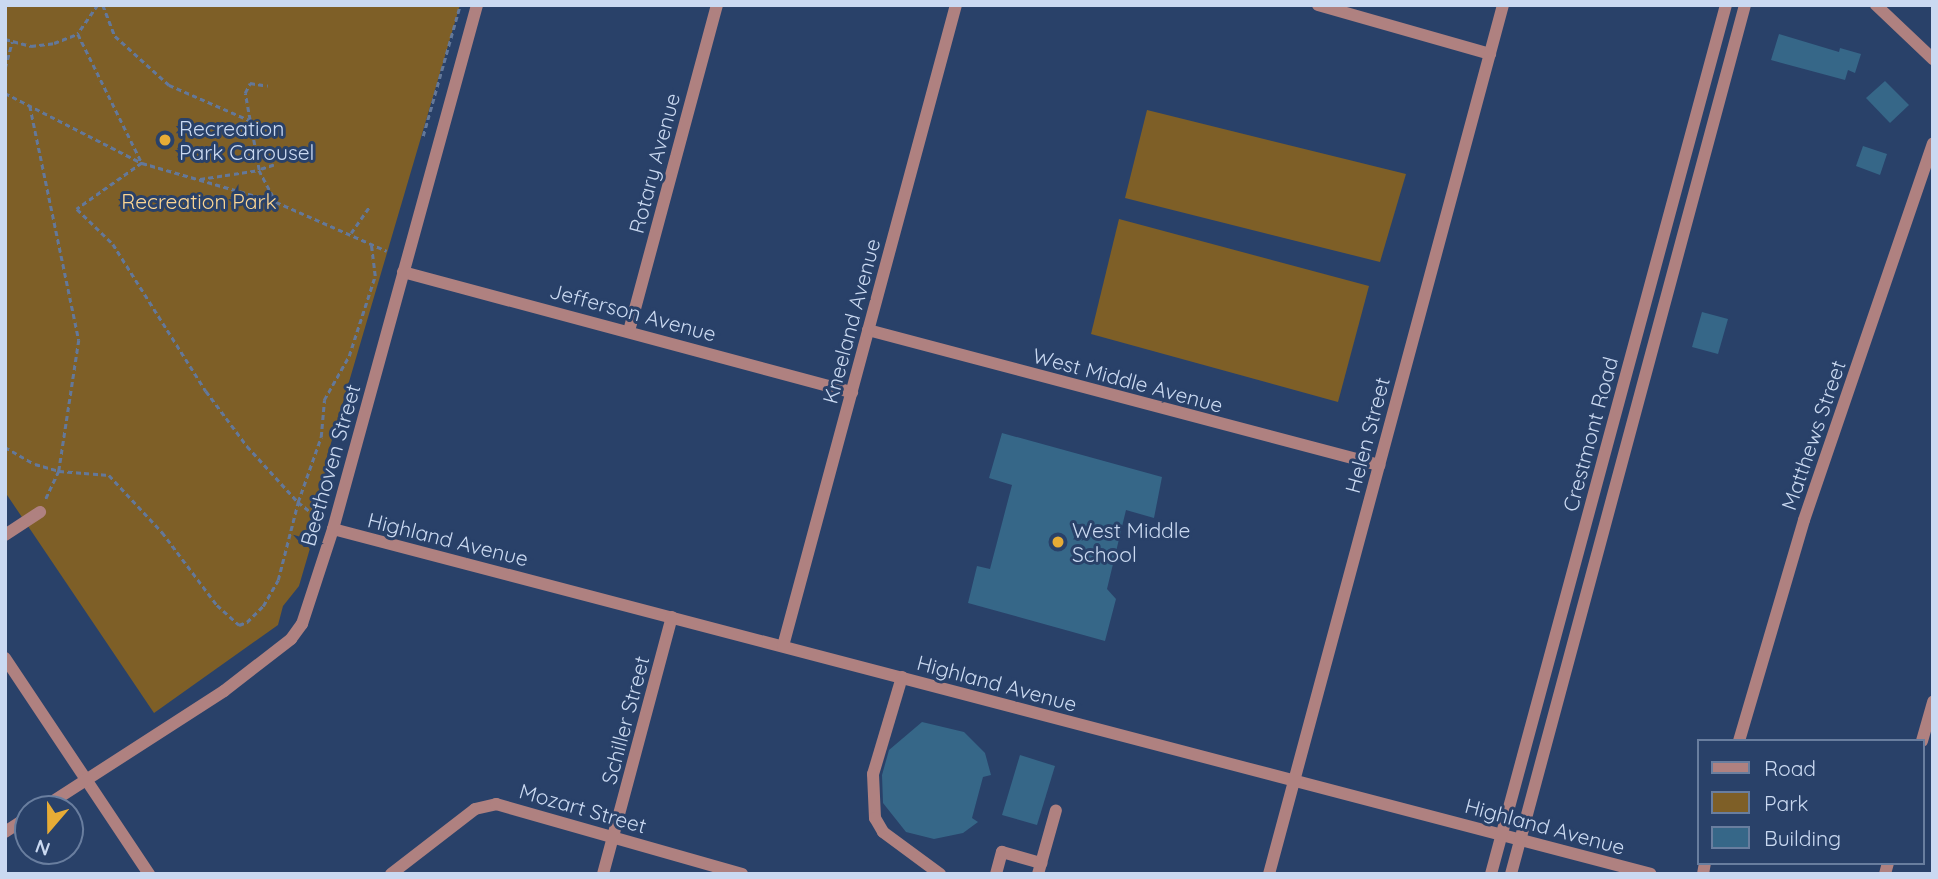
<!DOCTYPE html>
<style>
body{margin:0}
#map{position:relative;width:1938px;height:879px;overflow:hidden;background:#294169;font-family:Quicksand,sans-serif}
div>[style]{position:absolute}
.green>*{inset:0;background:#7e5f27}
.building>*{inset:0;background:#366788}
.path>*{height:2.5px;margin-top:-1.25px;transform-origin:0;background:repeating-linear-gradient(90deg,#63789a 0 5px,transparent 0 8.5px)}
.minor>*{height:12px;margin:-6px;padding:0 6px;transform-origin:6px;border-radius:6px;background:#af8180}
.dots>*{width:19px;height:19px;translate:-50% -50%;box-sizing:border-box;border:4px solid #294169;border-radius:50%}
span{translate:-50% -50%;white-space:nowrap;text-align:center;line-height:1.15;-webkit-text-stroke:6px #294169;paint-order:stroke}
.poi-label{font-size:21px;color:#cad9f1}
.left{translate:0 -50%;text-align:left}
.street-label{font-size:21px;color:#cad9f1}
.park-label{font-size:21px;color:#fbd593}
.frame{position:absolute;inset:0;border:7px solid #cad9f1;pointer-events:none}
.legend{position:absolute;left:1697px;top:739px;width:228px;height:126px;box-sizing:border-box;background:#294169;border:2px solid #697e9f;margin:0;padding:9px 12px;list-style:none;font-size:21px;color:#cad9f1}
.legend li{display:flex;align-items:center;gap:14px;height:35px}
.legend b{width:35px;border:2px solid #697e9f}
.north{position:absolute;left:14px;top:795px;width:70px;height:70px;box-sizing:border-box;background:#294169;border:2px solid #697e9f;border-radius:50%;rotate:200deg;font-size:19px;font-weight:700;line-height:28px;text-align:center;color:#cad9f1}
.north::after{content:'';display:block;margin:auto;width:24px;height:32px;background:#e7ac36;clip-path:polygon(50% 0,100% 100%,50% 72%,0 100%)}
</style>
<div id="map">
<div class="green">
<i style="clip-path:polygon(5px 5px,460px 5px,326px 460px,325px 497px,299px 586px,283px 606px,278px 625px,154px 713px,5px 492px)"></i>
<i style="clip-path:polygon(1147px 110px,1406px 174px,1380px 262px,1125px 198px)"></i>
<i style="clip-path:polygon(1119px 219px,1369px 286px,1338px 402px,1091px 334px)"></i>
</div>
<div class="building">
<i style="clip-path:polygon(1779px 34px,1839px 52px,1840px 48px,1861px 54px,1855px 73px,1848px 70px,1845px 80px,1771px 60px)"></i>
<i style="clip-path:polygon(1885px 81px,1909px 105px,1890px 123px,1866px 98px)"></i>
<i style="clip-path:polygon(1863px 146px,1887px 154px,1880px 175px,1856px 166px)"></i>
<i style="clip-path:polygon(1702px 312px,1728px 319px,1718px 354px,1692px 347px)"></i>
<i style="clip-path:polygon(1002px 433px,1162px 477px,1154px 518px,1126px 510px,1107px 589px,1116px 599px,1105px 641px,968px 603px,977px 566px,990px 569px,1012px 485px,989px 478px)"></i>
<i style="clip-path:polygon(922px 722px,964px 732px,985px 753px,991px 775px,983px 777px,972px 818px,978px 822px,963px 833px,934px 839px,906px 832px,883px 803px,882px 775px,889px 750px)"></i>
<i style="clip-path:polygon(1020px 755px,1055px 766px,1037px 825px,1002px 815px)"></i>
</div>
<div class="path">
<i style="left:98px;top:5px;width:35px;rotate:125deg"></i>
<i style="left:78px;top:34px;width:144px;rotate:63.6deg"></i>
<i style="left:142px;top:163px;width:80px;rotate:144.7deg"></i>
<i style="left:77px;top:209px;width:50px;rotate:44.2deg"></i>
<i style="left:113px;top:244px;width:174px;rotate:57.7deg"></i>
<i style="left:206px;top:391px;width:69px;rotate:53.3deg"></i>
<i style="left:247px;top:446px;width:76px;rotate:47.7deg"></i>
<i style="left:298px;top:502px;width:31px;rotate:38deg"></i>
<i style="left:103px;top:5px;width:33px;rotate:69deg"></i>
<i style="left:115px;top:36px;width:73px;rotate:42.2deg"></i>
<i style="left:169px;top:85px;width:107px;rotate:23.7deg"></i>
<i style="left:5px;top:39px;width:27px;rotate:15deg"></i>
<i style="left:31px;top:46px;width:23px;rotate:-7deg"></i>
<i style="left:54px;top:43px;width:26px;rotate:-21deg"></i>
<i style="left:5px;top:68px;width:27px;rotate:-75deg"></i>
<i style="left:5px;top:93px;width:154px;rotate:27.1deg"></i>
<i style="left:142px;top:163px;width:140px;rotate:16.2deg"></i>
<i style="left:276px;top:202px;width:121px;rotate:23.8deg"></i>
<i style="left:30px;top:106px;width:239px;rotate:78.2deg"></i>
<i style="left:79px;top:340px;width:133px;rotate:98.7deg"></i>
<i style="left:59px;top:471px;width:31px;rotate:115deg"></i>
<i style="left:423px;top:136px;width:136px;rotate:-74.2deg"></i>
<i style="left:274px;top:165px;width:16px;rotate:162deg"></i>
<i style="left:259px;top:170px;width:36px;rotate:62deg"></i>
<i style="left:200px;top:179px;width:60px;rotate:-8.7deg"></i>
<i style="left:259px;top:170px;width:78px;rotate:-100.3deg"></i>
<i style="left:245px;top:93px;width:11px;rotate:-63deg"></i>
<i style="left:250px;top:83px;width:18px;rotate:9deg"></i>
<i style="left:351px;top:233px;width:32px;rotate:-55deg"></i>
<i style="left:5px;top:447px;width:34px;rotate:30deg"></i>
<i style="left:35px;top:464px;width:25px;rotate:16deg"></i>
<i style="left:59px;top:471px;width:50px;rotate:4.6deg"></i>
<i style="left:109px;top:475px;width:78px;rotate:47.1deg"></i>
<i style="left:162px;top:532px;width:91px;rotate:53deg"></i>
<i style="left:217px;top:605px;width:30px;rotate:42deg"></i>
<i style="left:239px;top:625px;width:9px;rotate:-21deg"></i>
<i style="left:247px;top:622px;width:23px;rotate:-45deg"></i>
<i style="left:263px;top:606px;width:30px;rotate:-60deg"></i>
<i style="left:278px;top:580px;width:81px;rotate:-75.6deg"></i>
<i style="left:298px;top:502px;width:69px;rotate:-70.5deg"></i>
<i style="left:321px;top:437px;width:37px;rotate:-85deg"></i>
<i style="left:324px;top:400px;width:51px;rotate:-60.4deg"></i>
<i style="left:349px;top:356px;width:84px;rotate:-72deg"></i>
<i style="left:375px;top:276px;width:33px;rotate:-97deg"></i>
</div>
<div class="minor">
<i style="left:1318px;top:5px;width:179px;rotate:15.9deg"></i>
<i style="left:1876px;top:5px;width:79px;rotate:43.5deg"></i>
<i style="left:403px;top:272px;width:465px;rotate:15deg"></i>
<i style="left:868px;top:330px;width:529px;rotate:14.8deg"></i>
<i style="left:629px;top:331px;width:338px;rotate:-74.9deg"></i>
<i style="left:333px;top:529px;width:1362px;rotate:14.67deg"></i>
<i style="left:5px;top:535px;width:42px;rotate:-33.3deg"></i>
<i style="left:783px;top:646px;width:664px;rotate:-74.9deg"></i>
<i style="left:5px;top:658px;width:260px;rotate:56.3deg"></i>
<i style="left:902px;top:677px;width:101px;rotate:106.6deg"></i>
<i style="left:873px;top:774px;width:44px;rotate:87.4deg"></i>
<i style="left:875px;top:818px;width:16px;rotate:60deg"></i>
<i style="left:883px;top:832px;width:71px;rotate:36.4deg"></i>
<i style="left:1739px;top:741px;width:230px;rotate:-73.6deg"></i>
<i style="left:1804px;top:520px;width:398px;rotate:-71.1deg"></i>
<i style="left:1922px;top:741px;width:41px;rotate:-74.2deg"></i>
<i style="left:41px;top:809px;width:218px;rotate:-32.8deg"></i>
<i style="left:224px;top:691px;width:85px;rotate:-37.8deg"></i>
<i style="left:291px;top:639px;width:19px;rotate:-54deg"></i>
<i style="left:302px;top:624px;width:100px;rotate:-71.9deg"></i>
<i style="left:333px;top:529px;width:543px;rotate:-74.63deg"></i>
<i style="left:5px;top:832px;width:27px;rotate:-33deg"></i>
<i style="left:391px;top:874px;width:106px;rotate:-37.7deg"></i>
<i style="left:475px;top:809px;width:22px;rotate:-13deg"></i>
<i style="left:496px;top:804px;width:256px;rotate:15.9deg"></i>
<i style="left:603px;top:874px;width:266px;rotate:-75deg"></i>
<i style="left:996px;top:874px;width:23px;rotate:-75deg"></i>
<i style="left:1002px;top:852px;width:41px;rotate:15.8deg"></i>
<i style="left:1038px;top:874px;width:66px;rotate:-74.3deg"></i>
<i style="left:1269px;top:874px;width:900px;rotate:-74.93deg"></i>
<i style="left:1491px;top:874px;width:900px;rotate:-74.87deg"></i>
<i style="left:1511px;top:874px;width:900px;rotate:-74.93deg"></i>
<i style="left:1703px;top:874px;width:11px;rotate:-80deg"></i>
<i style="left:1885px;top:874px;width:11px;rotate:-75deg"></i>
</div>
<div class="dots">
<i style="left:165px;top:140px;background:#e7ac36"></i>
<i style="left:1058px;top:542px;background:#e7ac36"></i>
</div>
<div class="poi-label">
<span class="left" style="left:179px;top:140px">Recreation<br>Park Carousel</span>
<span class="left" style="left:1072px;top:542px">West Middle<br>School</span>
</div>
<div class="street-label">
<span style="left:654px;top:163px;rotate:-75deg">Rotary Avenue</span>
<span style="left:633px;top:312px;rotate:15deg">Jefferson Avenue</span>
<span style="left:851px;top:321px;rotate:-75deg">Kneeland Avenue</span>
<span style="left:1128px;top:380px;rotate:15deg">West Middle Avenue</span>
<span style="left:1590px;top:434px;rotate:-75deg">Crestmont Road</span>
<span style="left:1367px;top:435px;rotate:-75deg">Helen Street</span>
<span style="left:1813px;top:435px;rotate:-71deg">Matthews Street</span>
<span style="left:330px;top:465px;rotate:-74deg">Beethoven Street</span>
<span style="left:448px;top:539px;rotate:14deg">Highland Avenue</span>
<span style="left:997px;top:683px;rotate:15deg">Highland Avenue</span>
<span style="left:625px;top:720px;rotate:-75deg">Schiller Street</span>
<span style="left:583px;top:808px;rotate:16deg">Mozart Street</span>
<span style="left:1545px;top:826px;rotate:15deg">Highland Avenue</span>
</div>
<div class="park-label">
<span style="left:199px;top:201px">Recreation Park</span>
</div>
<div class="frame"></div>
<ul class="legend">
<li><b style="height:9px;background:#af8180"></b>Road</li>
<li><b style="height:19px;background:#7e5f27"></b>Park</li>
<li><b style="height:19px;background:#366788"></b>Building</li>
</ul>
<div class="north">N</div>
</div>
